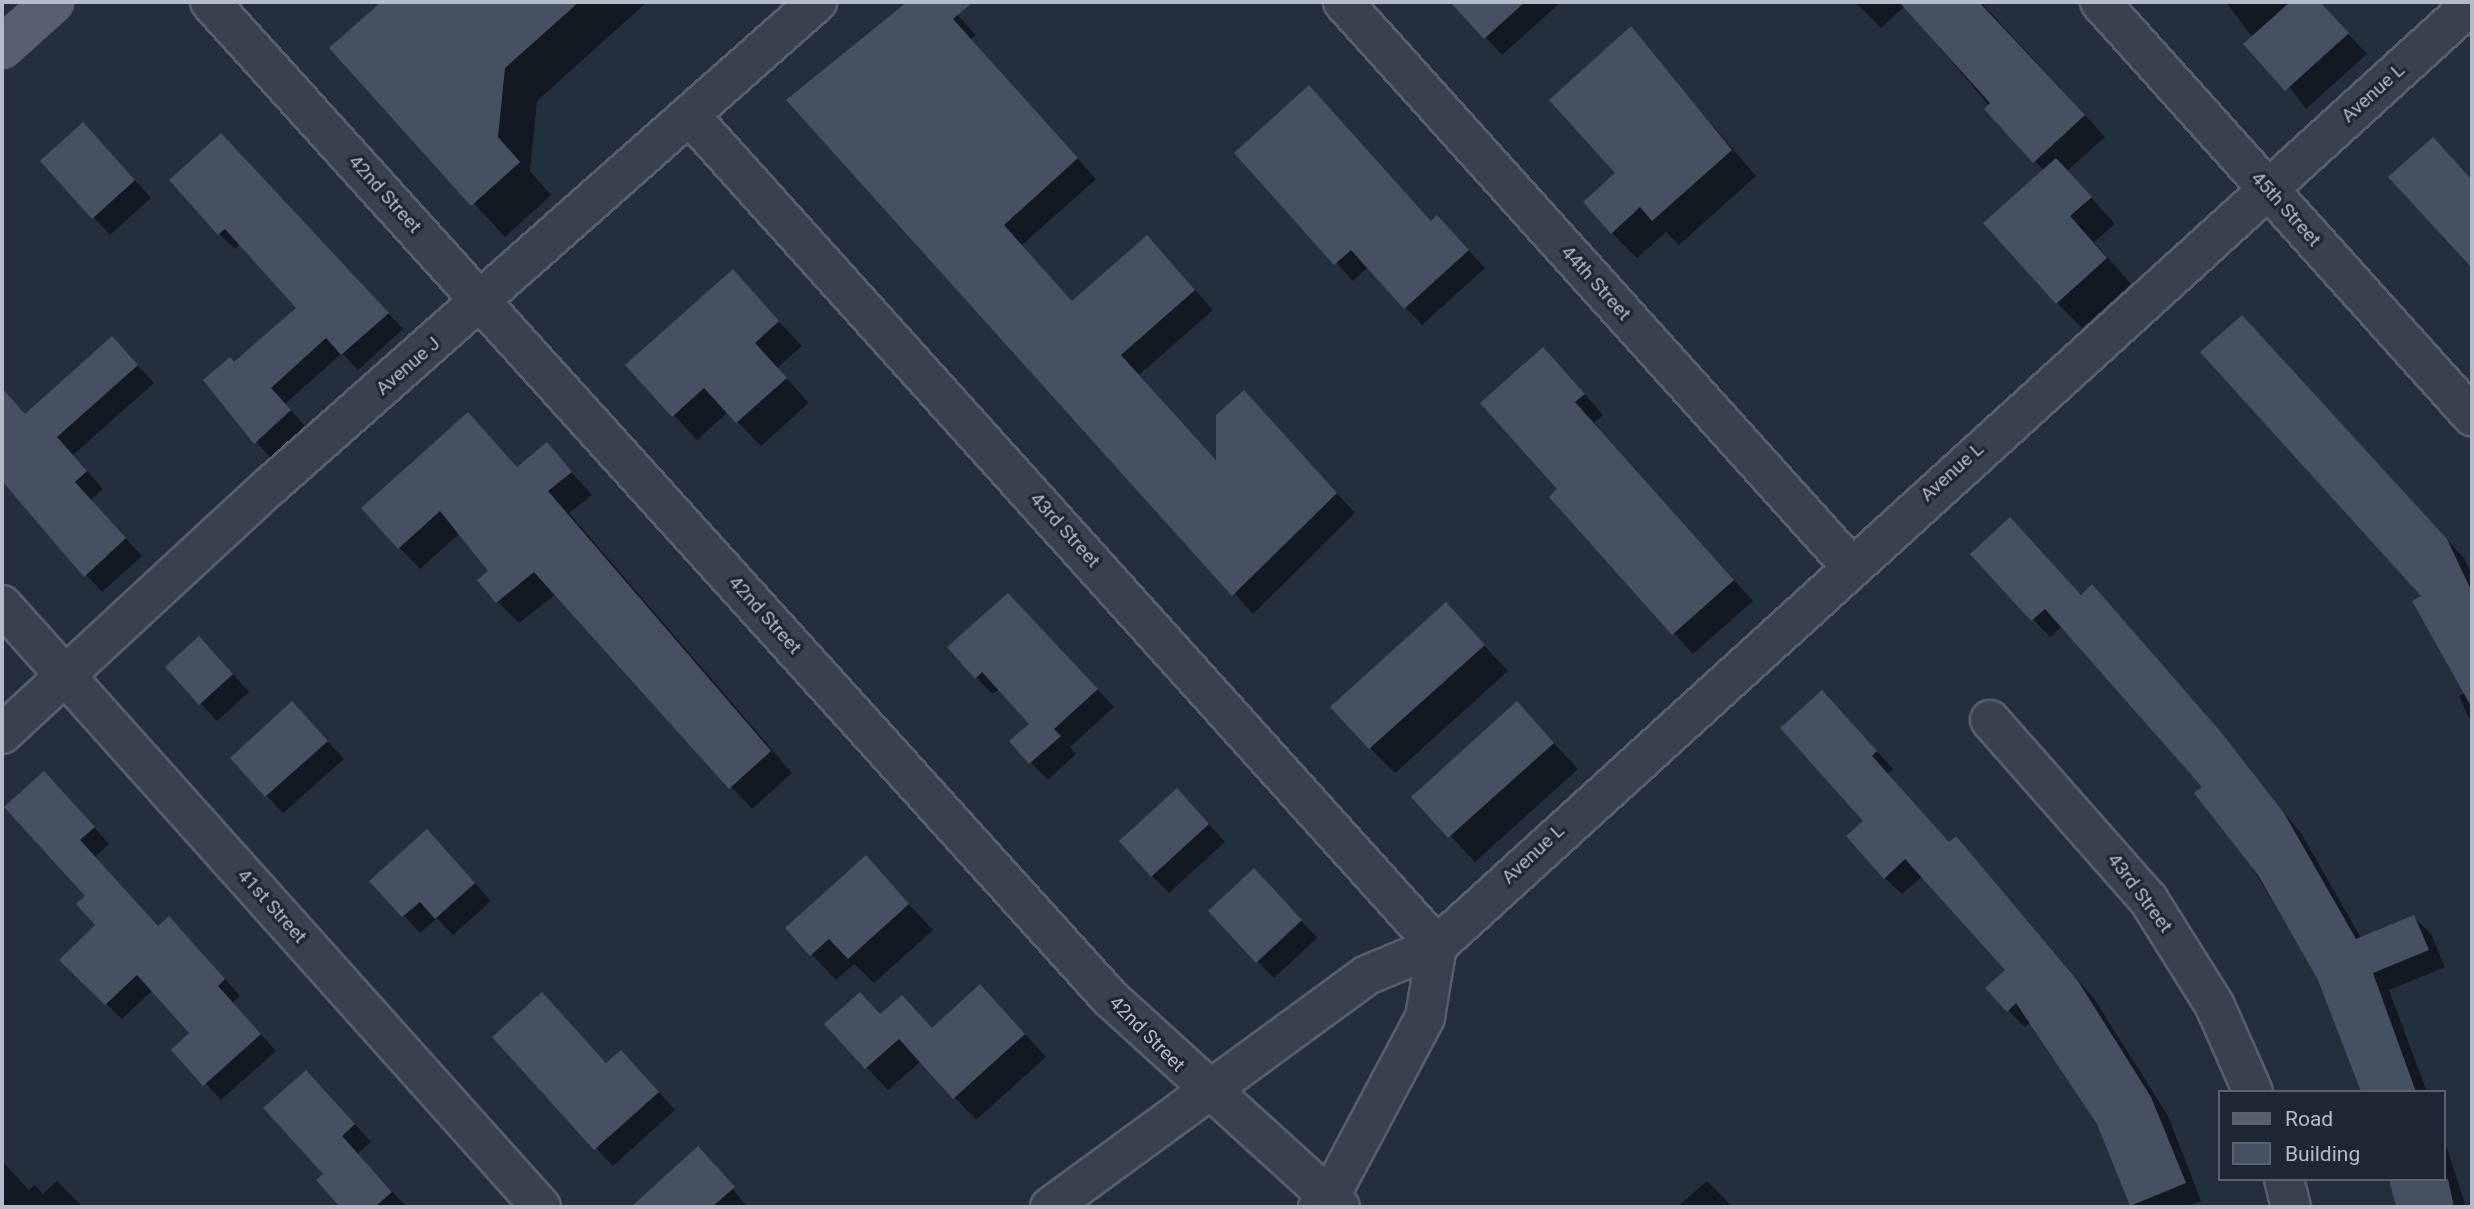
<!DOCTYPE html>
<style>
body{margin:0}
#map{position:relative;width:2474px;height:1209px;overflow:hidden;background:#242f3e;font-family:Roboto,sans-serif}
div>[style]{position:absolute}
.shadow>*{inset:0;background:#0007}
.building>*{inset:0;background:#455162}
.roads{filter:drop-shadow(2px 0 #565f6c) drop-shadow(-2px 0 #565f6c) drop-shadow(0 2px #565f6c) drop-shadow(0 -2px #565f6c)}
.minor>*{height:38px;margin:-19px;padding:0 19px;transform-origin:19px;border-radius:19px;background:#38414e}
.major>*{height:38px;margin:-19px;padding:0 19px;transform-origin:19px;border-radius:19px;background:#56606e}
span{translate:-50% -50%;white-space:nowrap;text-align:center;line-height:1.15;-webkit-text-stroke:6px #1d2633;paint-order:stroke}
.street-label{font-size:19px;color:#b4bcc9}
.frame{position:absolute;inset:0;border:4px solid #b4bcc9;pointer-events:none}
.legend{position:absolute;left:2218px;top:1090px;width:228px;height:91px;box-sizing:border-box;background:#1d2633;border:2px solid #59626f;margin:0;padding:9px 12px;list-style:none;font-size:21px;color:#b4bcc9}
.legend li{display:flex;align-items:center;gap:14px;height:35px}
.legend b{width:35px;border:2px solid #59626f}
</style>
<div id="map">
<div class="shadow">
<i style="clip-path:polygon(384px 2px,647px 2px,537px 101px,530px 171px,551px 195px,505px 237px,332px 49px)"></i>
<i style="clip-path:polygon(909px 2px,946px 2px,976px 35px,971px 39px,1096px 179px,1022px 245px,1073px 302px,1166px 257px,1213px 310px,1139px 375px,1218px 462px,1244px 392px,1355px 513px,1253px 614px,788px 100px)"></i>
<i style="clip-path:polygon(1453px 2px,1561px 2px,1502px 55px)"></i>
<i style="clip-path:polygon(1855px 2px,1981px 2px,2105px 137px,2067px 171px,2115px 224px,2094px 242px,2131px 284px,2082px 328px,2057px 303px,2044px 171px,1905px 6px,1881px 28px)"></i>
<i style="clip-path:polygon(2226px 2px,2318px 2px,2367px 54px,2306px 109px)"></i>
<i style="clip-path:polygon(1630px 29px,1756px 176px,1679px 245px,1666px 232px,1637px 258px,1612px 233px)"></i>
<i style="clip-path:polygon(1326px 104px,1432px 222px,1454px 235px,1485px 268px,1422px 325px,1368px 267px,1353px 281px,1236px 153px)"></i>
<i style="clip-path:polygon(100px 141px,151px 198px,110px 235px,42px 161px)"></i>
<i style="clip-path:polygon(237px 151px,403px 329px,358px 370px,342px 353px,285px 404px,306px 427px,271px 459px,205px 380px,235px 364px,298px 308px,241px 244px,235px 249px,219px 234px)"></i>
<i style="clip-path:polygon(732px 271px,802px 346px,777px 368px,809px 403px,761px 446px,728px 412px,697px 440px,628px 365px)"></i>
<i style="clip-path:polygon(2259px 334px,2464px 558px,2472px 575px,2472px 725px,2459px 696px,2466px 693px,2424px 596px)"></i>
<i style="clip-path:polygon(129px 356px,154px 383px,73px 455px,103px 489px,91px 500px,142px 556px,102px 592px,2px 481px,2px 389px,26px 416px)"></i>
<i style="clip-path:polygon(1563px 369px,1603px 415px,1594px 423px,1753px 601px,1693px 654px,1551px 497px,1560px 489px)"></i>
<i style="clip-path:polygon(468px 414px,518px 468px,547px 445px,592px 495px,569px 513px,792px 773px,752px 809px,556px 594px,519px 623px,498px 602px,490px 571px,460px 533px,420px 569px,399px 547px)"></i>
<i style="clip-path:polygon(1972px 554px,2109px 604px,2301px 833px,2361px 938px,2414px 917px,2431px 934px,2445px 967px,2389px 990px,2427px 1092px,2361px 1092px,2319px 979px,2204px 787px,2062px 626px,2050px 637px)"></i>
<i style="clip-path:polygon(1446px 605px,1508px 671px,1395px 773px,1370px 748px)"></i>
<i style="clip-path:polygon(1024px 612px,1114px 707px,1070px 747px,1076px 754px,1048px 780px,1011px 742px,1031px 724px,1000px 689px,993px 694px,976px 677px)"></i>
<i style="clip-path:polygon(216px 655px,249px 692px,217px 721px,167px 667px)"></i>
<i style="clip-path:polygon(1517px 704px,1578px 769px,1475px 862px,1414px 797px)"></i>
<i style="clip-path:polygon(1839px 710px,1893px 769px,1887px 774px,1950px 844px,1972px 856px,2095px 1000px,2168px 1116px,2201px 1201px,2185px 1207px,2131px 1205px,2099px 1123px,2031px 1022px,2025px 1027px,2008px 1010px,2007px 970px,1923px 876px,1902px 894px,1885px 878px)"></i>
<i style="clip-path:polygon(309px 721px,344px 759px,283px 813px,232px 758px)"></i>
<i style="clip-path:polygon(60px 789px,109px 844px,95px 857px,159px 927px,185px 934px,240px 996px,232px 1003px,276px 1051px,221px 1100px,174px 1050px,192px 1033px,153px 990px,122px 1019px,62px 960px,98px 925px)"></i>
<i style="clip-path:polygon(1194px 808px,1225px 842px,1169px 893px,1152px 876px)"></i>
<i style="clip-path:polygon(444px 849px,491px 901px,453px 935px,437px 918px,420px 933px,372px 881px)"></i>
<i style="clip-path:polygon(865px 858px,933px 930px,874px 983px,854px 964px,836px 980px,787px 928px)"></i>
<i style="clip-path:polygon(1271px 888px,1317px 938px,1274px 978px,1257px 961px)"></i>
<i style="clip-path:polygon(1002px 1009px,1046px 1057px,976px 1120px,921px 1061px,888px 1090px,826px 1024px,882px 1016px,933px 1029px)"></i>
<i style="clip-path:polygon(494px 1037px,638px 1069px,675px 1110px,613px 1166px)"></i>
<i style="clip-path:polygon(323px 1089px,371px 1142px,357px 1154px,407px 1207px,343px 1207px,318px 1180px,325px 1174px)"></i>
<i style="clip-path:polygon(2444px 1139px,2466px 1207px,2398px 1207px,2391px 1179px,2444px 1179px)"></i>
<i style="clip-path:polygon(2px 1161px,29px 1190px,35px 1185px,43px 1194px,57px 1181px,83px 1207px,2px 1207px)"></i>
<i style="clip-path:polygon(715px 1166px,747px 1207px,652px 1207px,643px 1199px)"></i>
<i style="clip-path:polygon(1707px 1181px,1733px 1207px,1677px 1207px)"></i>
</div>
<div class="building">
<i style="clip-path:polygon(381px 2px,579px 2px,505px 68px,498px 137px,520px 162px,471px 206px,329px 48px)"></i>
<i style="clip-path:polygon(907px 2px,973px 2px,953px 19px,1078px 158px,1004px 225px,1072px 301px,1147px 235px,1195px 290px,1121px 355px,1216px 460px,1216px 415px,1244px 390px,1337px 493px,1232px 596px,786px 100px)"></i>
<i style="clip-path:polygon(1450px 2px,1525px 2px,1484px 39px)"></i>
<i style="clip-path:polygon(1899px 2px,1979px 2px,2085px 115px,2033px 163px,1984px 109px,1990px 103px)"></i>
<i style="clip-path:polygon(2290px 2px,2320px 2px,2349px 33px,2285px 91px,2243px 44px)"></i>
<i style="clip-path:polygon(1631px 26px,1732px 150px,1652px 221px,1640px 207px,1611px 234px,1583px 202px,1615px 173px,1549px 100px)"></i>
<i style="clip-path:polygon(1309px 85px,1431px 221px,1437px 215px,1469px 250px,1404px 309px,1351px 250px,1334px 265px,1234px 153px)"></i>
<i style="clip-path:polygon(83px 122px,135px 180px,92px 219px,40px 161px)"></i>
<i style="clip-path:polygon(221px 133px,389px 313px,341px 355px,326px 338px,271px 388px,291px 410px,254px 444px,203px 380px,230px 357px,234px 362px,296px 308px,225px 229px,218px 235px,169px 180px)"></i>
<i style="clip-path:polygon(2433px 137px,2472px 180px,2472px 268px,2388px 177px)"></i>
<i style="clip-path:polygon(2056px 158px,2092px 197px,2070px 216px,2107px 258px,2056px 304px,1983px 223px)"></i>
<i style="clip-path:polygon(733px 269px,779px 321px,755px 343px,787px 378px,736px 423px,704px 388px,672px 417px,625px 365px)"></i>
<i style="clip-path:polygon(2242px 315px,2447px 539px,2472px 592px,2472px 708px,2412px 601px,2421px 596px,2200px 352px)"></i>
<i style="clip-path:polygon(112px 336px,138px 365px,57px 437px,87px 471px,75px 482px,126px 538px,84px 577px,2px 481px,2px 388px,25px 414px)"></i>
<i style="clip-path:polygon(1543px 347px,1585px 394px,1575px 402px,1734px 580px,1672px 635px,1549px 497px,1557px 489px,1480px 403px)"></i>
<i style="clip-path:polygon(468px 412px,517px 467px,547px 442px,572px 472px,548px 491px,771px 751px,729px 789px,534px 572px,496px 603px,477px 580px,488px 571px,440px 511px,398px 549px,361px 508px)"></i>
<i style="clip-path:polygon(2010px 517px,2081px 595px,2092px 584px,2220px 731px,2284px 813px,2356px 939px,2414px 915px,2429px 950px,2373px 973px,2416px 1092px,2361px 1092px,2318px 980px,2258px 875px,2194px 793px,2202px 787px,2045px 609px,2031px 621px,1970px 554px)"></i>
<i style="clip-path:polygon(1008px 593px,1098px 689px,1054px 729px,1061px 736px,1029px 764px,1009px 741px,1029px 724px,982px 672px,975px 679px,947px 647px)"></i>
<i style="clip-path:polygon(1446px 602px,1485px 645px,1369px 749px,1330px 707px)"></i>
<i style="clip-path:polygon(199px 636px,233px 674px,199px 705px,165px 667px)"></i>
<i style="clip-path:polygon(1822px 690px,1877px 751px,1872px 756px,1949px 842px,1956px 836px,2078px 981px,2151px 1097px,2186px 1183px,2130px 1206px,2097px 1124px,2016px 1003px,2007px 1012px,1985px 988px,2005px 970px,1905px 859px,1884px 879px,1846px 836px,1863px 821px,1780px 728px)"></i>
<i style="clip-path:polygon(292px 701px,328px 741px,265px 797px,230px 758px)"></i>
<i style="clip-path:polygon(1517px 701px,1554px 743px,1448px 838px,1411px 797px)"></i>
<i style="clip-path:polygon(44px 771px,95px 827px,80px 840px,158px 926px,169px 916px,225px 979px,218px 986px,261px 1034px,203px 1086px,171px 1050px,189px 1033px,137px 975px,105px 1005px,59px 960px,95px 925px,76px 904px,85px 896px,4px 807px)"></i>
<i style="clip-path:polygon(1177px 788px,1209px 824px,1151px 877px,1119px 841px)"></i>
<i style="clip-path:polygon(427px 829px,475px 883px,435px 919px,420px 902px,402px 917px,369px 881px)"></i>
<i style="clip-path:polygon(866px 855px,909px 904px,848px 959px,829px 939px,810px 956px,785px 928px)"></i>
<i style="clip-path:polygon(1254px 868px,1302px 920px,1256px 963px,1208px 911px)"></i>
<i style="clip-path:polygon(980px 984px,1025px 1034px,953px 1099px,899px 1039px,865px 1069px,824px 1024px,860px 992px,880px 1014px,902px 995px,932px 1028px)"></i>
<i style="clip-path:polygon(542px 992px,606px 1063px,621px 1050px,659px 1092px,594px 1150px,492px 1037px)"></i>
<i style="clip-path:polygon(306px 1070px,355px 1124px,342px 1136px,392px 1192px,375px 1207px,340px 1207px,316px 1180px,323px 1174px,263px 1108px)"></i>
<i style="clip-path:polygon(698px 1146px,735px 1187px,712px 1207px,631px 1207px)"></i>
<i style="clip-path:polygon(2389px 1179px,2448px 1179px,2454px 1207px,2396px 1207px)"></i>
</div>
<div class="roads">
<div class="minor">
<i style="left:210px;top:2px;width:1341px;rotate:47.9deg"></i>
<i style="left:1109px;top:997px;width:312px;rotate:42.3deg"></i>
<i style="left:1343px;top:2px;width:758px;rotate:48deg"></i>
<i style="left:2100px;top:2px;width:557px;rotate:48.06deg"></i>
<i style="left:691px;top:117px;width:1115px;rotate:48.02deg"></i>
<i style="left:2px;top:605px;width:808px;rotate:48.16deg"></i>
<i style="left:1990px;top:720px;width:239px;rotate:48.6deg"></i>
<i style="left:2148px;top:899px;width:126px;rotate:57.9deg"></i>
<i style="left:2215px;top:1006px;width:94px;rotate:66.2deg"></i>
<i style="left:2px;top:734px;width:364px;rotate:-42.8deg"></i>
<i style="left:269px;top:487px;width:732px;rotate:-41.51deg"></i>
<i style="left:2284px;top:1179px;width:29px;rotate:76deg"></i>
<i style="left:1050px;top:1207px;width:393px;rotate:-36.2deg"></i>
<i style="left:1367px;top:975px;width:76px;rotate:-22.5deg"></i>
<i style="left:1437px;top:946px;width:1399px;rotate:-42.31deg"></i>
<i style="left:1318px;top:1207px;width:16px;rotate:-43deg"></i>
<i style="left:1330px;top:1196px;width:203px;rotate:-62deg"></i>
<i style="left:1425px;top:1017px;width:72px;rotate:-80.4deg"></i>
</div>
<div class="major">
<i style="left:2px;top:48px;width:69px;rotate:-42deg"></i>
</div>
</div>
<div class="street-label">
<span style="left:2373px;top:93px;rotate:-42deg">Avenue L</span>
<span style="left:385px;top:194px;rotate:48deg">42nd Street</span>
<span style="left:2286px;top:209px;rotate:48deg">45th Street</span>
<span style="left:1596px;top:283px;rotate:48deg">44th Street</span>
<span style="left:408px;top:366px;rotate:-41deg">Avenue J</span>
<span style="left:1952px;top:472px;rotate:-42deg">Avenue L</span>
<span style="left:1065px;top:530px;rotate:48deg">43rd Street</span>
<span style="left:765px;top:615px;rotate:48deg">42nd Street</span>
<span style="left:1533px;top:854px;rotate:-43deg">Avenue L</span>
<span style="left:2140px;top:893px;rotate:53deg">43rd Street</span>
<span style="left:272px;top:906px;rotate:48deg">41st Street</span>
<span style="left:1147px;top:1034px;rotate:45deg">42nd Street</span>
</div>
<div class="frame"></div>
<ul class="legend">
<li><b style="height:9px;background:#56606e"></b>Road</li>
<li><b style="height:19px;background:#455162"></b>Building</li>
</ul>
</div>
